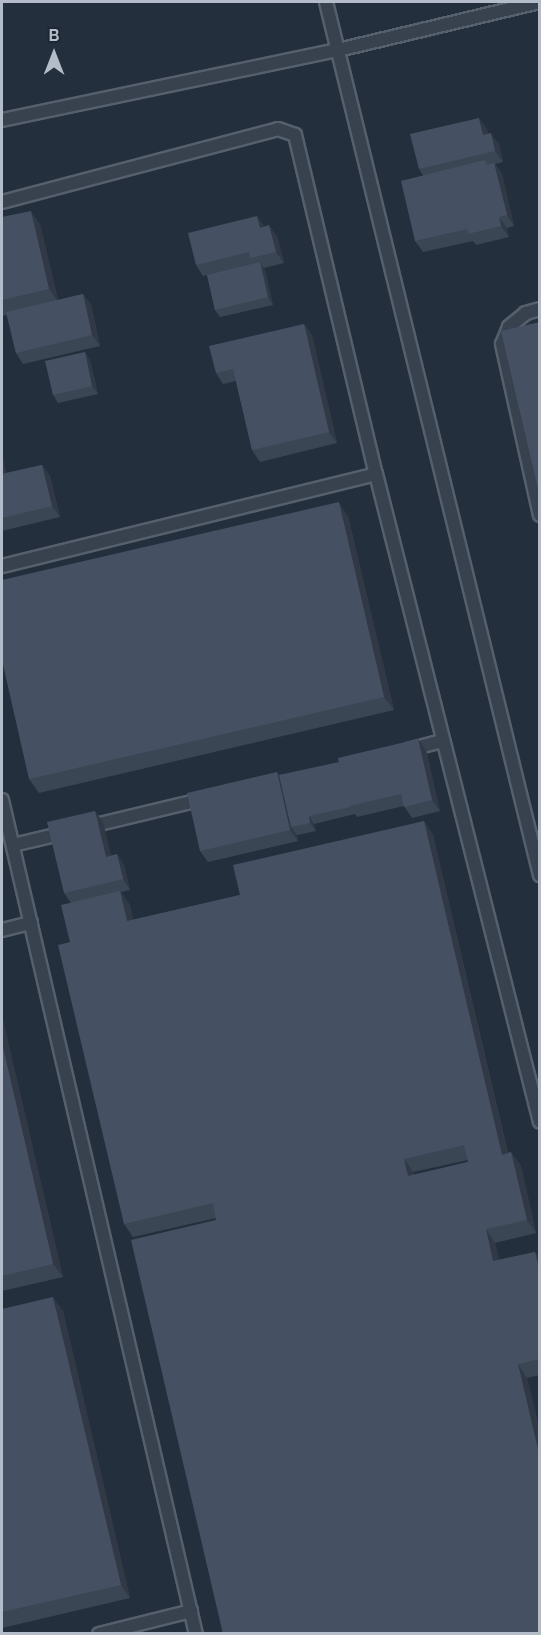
<!DOCTYPE html>
<style>
body{margin:0}
#map{position:relative;width:541px;height:1635px;overflow:hidden;background:#242f3e;font-family:Raleway,sans-serif}
div>[style]{position:absolute}
.roads{filter:drop-shadow(2px 0 #565f6c) drop-shadow(-2px 0 #565f6c) drop-shadow(0 2px #565f6c) drop-shadow(0 -2px #565f6c)}
.lane>*{height:12px;margin:-6px;padding:0 6px;transform-origin:6px;border-radius:6px;background:#38414e}
.wall>*{inset:0;background:#3b4654}
.shaded-wall>*{inset:0;background:#303945}
.building>*{inset:0;background:#455162}
span{translate:-50% -50%;white-space:nowrap;text-align:center;line-height:1.15;-webkit-text-stroke:4.5px #1d2633;paint-order:stroke}
.frame{position:absolute;inset:0;border:3px solid #b4bcc9;pointer-events:none}
.north{position:absolute;left:24px;top:24px;width:60px;height:60px;-webkit-text-stroke:4px #1d2633;paint-order:stroke;rotate:0deg;font-size:16px;font-weight:700;line-height:24px;text-align:center;color:#b4bcc9}
.north::after{content:'';display:block;margin:auto;width:21px;height:27px;background:#b4bcc9;clip-path:polygon(50% 0,100% 100%,50% 72%,0 100%)}
</style>
<div id="map">
<div class="roads">
<div class="lane">
<i style="left:326px;top:2px;width:899px;rotate:76.23deg"></i>
<i style="left:2px;top:120px;width:343px;rotate:-11.8deg"></i>
<i style="left:338px;top:50px;width:208px;rotate:-13.4deg"></i>
<i style="left:2px;top:202px;width:285px;rotate:-14.8deg"></i>
<i style="left:278px;top:129px;width:18px;rotate:19deg"></i>
<i style="left:295px;top:135px;width:349px;rotate:76.6deg"></i>
<i style="left:376px;top:474px;width:668px;rotate:75.8deg"></i>
<i style="left:540px;top:309px;width:15px;rotate:164deg"></i>
<i style="left:526px;top:313px;width:22px;rotate:141deg"></i>
<i style="left:509px;top:327px;width:18px;rotate:112deg"></i>
<i style="left:502px;top:344px;width:175px;rotate:77.5deg"></i>
<i style="left:2px;top:566px;width:385px;rotate:-13.8deg"></i>
<i style="left:408px;top:750px;width:35px;rotate:-15deg"></i>
<i style="left:2px;top:800px;width:856px;rotate:76.91deg"></i>
<i style="left:87px;top:827px;width:120px;rotate:-13.5deg"></i>
<i style="left:13px;top:845px;width:52px;rotate:-13.2deg"></i>
<i style="left:2px;top:930px;width:30px;rotate:-14deg"></i>
<i style="left:99px;top:1634px;width:95px;rotate:-14deg"></i>
</div>
</div>
<div class="wall">
<i style="clip-path:polygon(487px 129px,488px 134px,499px 144px,503px 162px,495px 164px,502px 174px,514px 226px,507px 228px,509px 237px,476px 245px,473px 241px,423px 252px,415px 241px,423px 175px,419px 169px)"></i>
<i style="clip-path:polygon(2px 217px,40px 224px,58px 300px,83px 294px,91px 305px,100px 346px,23px 364px,16px 353px,7px 315px,2px 316px)"></i>
<i style="clip-path:polygon(264px 227px,277px 236px,284px 263px,264px 268px,265px 270px,273px 305px,220px 317px,215px 310px,207px 275px,203px 276px,196px 265px)"></i>
<i style="clip-path:polygon(304px 324px,312px 335px,337px 443px,260px 462px,252px 450px,236px 381px,223px 384px,216px 373px)"></i>
<i style="clip-path:polygon(85px 352px,90px 360px,98px 394px,58px 403px,53px 395px)"></i>
<i style="clip-path:polygon(2px 453px,6px 473px,42px 465px,50px 476px,60px 517px,2px 531px)"></i>
<i style="clip-path:polygon(348px 516px,394px 710px,39px 793px,29px 779px)"></i>
<i style="clip-path:polygon(426px 750px,440px 811px,412px 818px,404px 806px,357px 817px,355px 814px,314px 824px,316px 831px,297px 835px,298px 841px,208px 862px,200px 851px,277px 772px,279px 775px)"></i>
<i style="clip-path:polygon(evenodd,95px 811px,103px 822px,111px 856px,117px 854px,124px 865px,130px 890px,121px 892px,130px 905px,133px 920px,240px 895px,424px 821px,433px 835px,508px 1153px,511px 1152px,521px 1166px,536px 1233px,495px 1243px,499px 1260px,535px 1252px,540px 1259px,540px 1375px,527px 1378px,540px 1431px,540px 1634px,216px 1220px,216px 1218px,133px 1237px,124px 1224px,70px 942px,71px 903px,64px 893px,95px 811px,468px 1160px,468px 1162px,414px 1175px,413px 1172px,468px 1160px)"></i>
<i style="clip-path:polygon(2px 1016px,63px 1277px,2px 1291px)"></i>
<i style="clip-path:polygon(2px 1309px,63px 1311px,130px 1598px,2px 1628px)"></i>
</div>
<div class="shaded-wall">
<i style="clip-path:polygon(479px 118px,487px 129px,491px 146px,483px 135px)"></i>
<i style="clip-path:polygon(491px 133px,499px 144px,503px 162px,495px 151px)"></i>
<i style="clip-path:polygon(494px 163px,502px 174px,514px 226px,507px 215px)"></i>
<i style="clip-path:polygon(31px 211px,40px 224px,59px 303px,49px 289px)"></i>
<i style="clip-path:polygon(257px 216px,265px 227px,260px 228px)"></i>
<i style="clip-path:polygon(499px 217px,507px 228px,509px 237px,501px 226px)"></i>
<i style="clip-path:polygon(269px 225px,277px 236px,284px 263px,276px 252px)"></i>
<i style="clip-path:polygon(260px 262px,265px 270px,273px 305px,268px 297px)"></i>
<i style="clip-path:polygon(83px 294px,91px 305px,100px 346px,92px 335px)"></i>
<i style="clip-path:polygon(304px 324px,312px 335px,337px 443px,329px 432px)"></i>
<i style="clip-path:polygon(85px 352px,90px 360px,98px 394px,92px 386px)"></i>
<i style="clip-path:polygon(2px 453px,9px 485px,2px 475px)"></i>
<i style="clip-path:polygon(42px 465px,50px 476px,60px 517px,52px 506px)"></i>
<i style="clip-path:polygon(339px 502px,348px 516px,394px 710px,384px 697px)"></i>
<i style="clip-path:polygon(418px 739px,426px 750px,440px 811px,432px 800px)"></i>
<i style="clip-path:polygon(277px 772px,284px 783px,291px 827px,297px 835px,298px 841px,290px 830px)"></i>
<i style="clip-path:polygon(95px 811px,103px 822px,114px 868px,106px 857px)"></i>
<i style="clip-path:polygon(309px 816px,314px 824px,316px 831px,310px 823px)"></i>
<i style="clip-path:polygon(424px 821px,433px 835px,511px 1168px,502px 1155px)"></i>
<i style="clip-path:polygon(117px 854px,124px 865px,130px 890px,123px 879px)"></i>
<i style="clip-path:polygon(120px 891px,130px 905px,136px 934px,127px 921px)"></i>
<i style="clip-path:polygon(2px 1016px,63px 1277px,53px 1264px,2px 1043px)"></i>
<i style="clip-path:polygon(511px 1152px,521px 1166px,536px 1233px,527px 1220px)"></i>
<i style="clip-path:polygon(404px 1159px,413px 1172px,418px 1190px,408px 1176px)"></i>
<i style="clip-path:polygon(486px 1229px,495px 1243px,503px 1275px,493px 1261px)"></i>
<i style="clip-path:polygon(535px 1252px,540px 1259px,540px 1273px)"></i>
<i style="clip-path:polygon(53px 1297px,63px 1311px,130px 1598px,121px 1585px)"></i>
<i style="clip-path:polygon(518px 1364px,527px 1378px,540px 1431px,540px 1458px)"></i>
</div>
<div class="building">
<i style="clip-path:polygon(479px 118px,483px 135px,491px 133px,495px 151px,419px 169px,410px 134px)"></i>
<i style="clip-path:polygon(485px 160px,487px 165px,494px 163px,507px 215px,499px 217px,501px 226px,468px 234px,467px 229px,415px 241px,401px 181px)"></i>
<i style="clip-path:polygon(31px 211px,49px 289px,2px 300px,2px 217px)"></i>
<i style="clip-path:polygon(257px 216px,260px 228px,269px 225px,276px 252px,250px 258px,249px 252px,196px 265px,188px 233px)"></i>
<i style="clip-path:polygon(260px 262px,268px 297px,215px 310px,207px 275px)"></i>
<i style="clip-path:polygon(83px 294px,92px 335px,16px 353px,6px 312px)"></i>
<i style="clip-path:polygon(540px 322px,540px 497px,501px 331px)"></i>
<i style="clip-path:polygon(304px 324px,329px 432px,252px 450px,233px 369px,216px 373px,209px 346px)"></i>
<i style="clip-path:polygon(85px 352px,92px 386px,53px 395px,45px 361px)"></i>
<i style="clip-path:polygon(42px 465px,52px 506px,2px 518px,2px 474px)"></i>
<i style="clip-path:polygon(339px 502px,384px 697px,29px 779px,2px 660px,2px 580px)"></i>
<i style="clip-path:polygon(418px 739px,432px 800px,404px 807px,401px 794px,349px 806px,338px 758px)"></i>
<i style="clip-path:polygon(339px 762px,350px 807px,309px 816px,310px 823px,291px 827px,279px 775px)"></i>
<i style="clip-path:polygon(277px 772px,290px 830px,200px 851px,187px 793px)"></i>
<i style="clip-path:polygon(95px 811px,106px 857px,117px 854px,123px 879px,64px 893px,47px 822px)"></i>
<i style="clip-path:polygon(evenodd,424px 821px,502px 1155px,511px 1152px,527px 1220px,486px 1229px,493px 1261px,535px 1252px,540px 1273px,540px 1359px,518px 1364px,540px 1458px,540px 1634px,223px 1634px,131px 1240px,216px 1220px,213px 1203px,124px 1224px,58px 945px,70px 942px,61px 905px,120px 891px,127px 921px,240px 895px,233px 865px,424px 821px,464px 1145px,468px 1162px,408px 1176px,404px 1159px,464px 1145px)"></i>
<i style="clip-path:polygon(2px 1043px,53px 1264px,2px 1276px)"></i>
<i style="clip-path:polygon(53px 1297px,121px 1585px,2px 1612px,2px 1309px)"></i>
</div>
<div class="frame"></div>
<div class="north">B</div>
</div>
